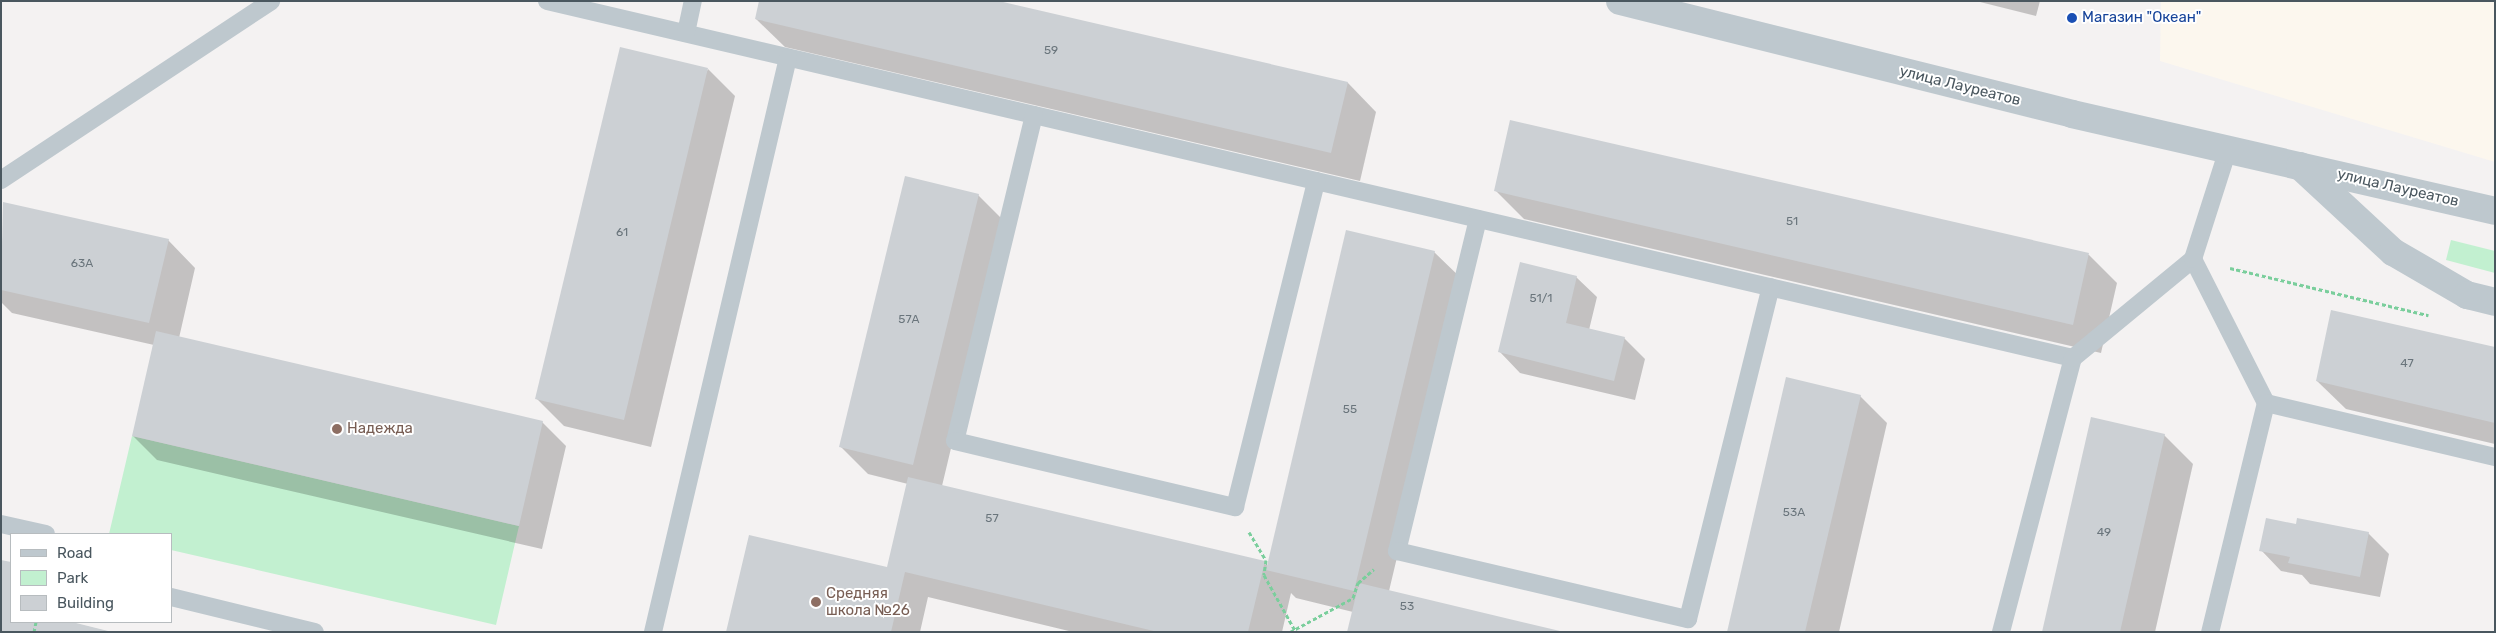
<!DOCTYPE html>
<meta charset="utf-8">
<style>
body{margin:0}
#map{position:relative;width:2496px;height:633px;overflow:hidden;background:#f4f2f2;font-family:Rubik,sans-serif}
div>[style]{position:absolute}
.commercial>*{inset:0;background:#fcf7ee}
.green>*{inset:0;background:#c2f0d0}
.shadow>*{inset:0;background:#0003}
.building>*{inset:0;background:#ccd0d4}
.path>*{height:3px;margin-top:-1.5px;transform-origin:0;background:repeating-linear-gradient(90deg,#7ace9c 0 4px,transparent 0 6.5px)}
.service>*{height:18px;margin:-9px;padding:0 9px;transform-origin:9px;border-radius:9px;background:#bec8ce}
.tertiary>*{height:28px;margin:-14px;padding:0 14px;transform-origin:14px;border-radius:14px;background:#bec8ce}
.dots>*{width:14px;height:14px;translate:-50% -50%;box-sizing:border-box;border:2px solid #fff;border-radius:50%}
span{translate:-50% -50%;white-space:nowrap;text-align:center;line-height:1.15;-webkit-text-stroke:4px #fff;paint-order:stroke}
.number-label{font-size:12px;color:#6a757c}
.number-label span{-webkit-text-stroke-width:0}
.transit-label{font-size:15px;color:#164399}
.left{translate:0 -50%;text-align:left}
.street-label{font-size:15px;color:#4a575f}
.education-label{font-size:15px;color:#785e54}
.frame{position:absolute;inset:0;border:2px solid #4a575f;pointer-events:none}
.legend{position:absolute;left:10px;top:533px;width:162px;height:90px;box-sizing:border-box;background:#fff;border:1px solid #b7bcbf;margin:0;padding:6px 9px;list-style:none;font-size:15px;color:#4a575f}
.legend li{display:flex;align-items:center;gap:10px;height:25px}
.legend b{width:25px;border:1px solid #b7bcbf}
</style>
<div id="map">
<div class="commercial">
<i style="clip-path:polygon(2161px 1px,2495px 1px,2495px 162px,2160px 61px)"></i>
</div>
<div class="green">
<i style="clip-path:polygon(2451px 240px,2495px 251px,2495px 273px,2446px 260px)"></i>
<i style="clip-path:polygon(132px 436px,519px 526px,496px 625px,171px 550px,171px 534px,109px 534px)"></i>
</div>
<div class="shadow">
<i style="clip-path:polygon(1976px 1px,2040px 1px,2036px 16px)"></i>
<i style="clip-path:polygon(756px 19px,1348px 83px,1376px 112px,1360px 181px,785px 47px)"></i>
<i style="clip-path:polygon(708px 69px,735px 96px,651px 447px,564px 426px,537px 399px)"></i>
<i style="clip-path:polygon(1511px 121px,2089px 255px,2117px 283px,2101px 353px,1524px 219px,1495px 190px)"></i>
<i style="clip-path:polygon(978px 195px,1005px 222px,942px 486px,1264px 563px,1268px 566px,1434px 252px,1463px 280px,1389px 591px,1353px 612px,1296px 598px,1291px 593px,1282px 632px,1073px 632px,928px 597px,920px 632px,728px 632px,891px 570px,908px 484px,868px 474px,841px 447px)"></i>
<i style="clip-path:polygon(4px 203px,168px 240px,195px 268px,179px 338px,542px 422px,566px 446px,542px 549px,157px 460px,133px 436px,154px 345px,12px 313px,1px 302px)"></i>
<i style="clip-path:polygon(1576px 277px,1597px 297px,1589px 330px,1624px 338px,1645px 359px,1635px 400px,1520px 373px,1500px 352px)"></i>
<i style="clip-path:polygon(2495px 349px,2495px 444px,2346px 409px,2317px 381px)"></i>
<i style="clip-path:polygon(1860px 396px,1887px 423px,1839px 632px,1728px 632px)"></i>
<i style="clip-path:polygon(2164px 435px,2193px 464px,2155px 632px,2044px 632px)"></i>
<i style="clip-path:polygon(2297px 525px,2368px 533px,2389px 554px,2380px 597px,2310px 584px,2302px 575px,2281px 571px,2261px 550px)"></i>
<i style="clip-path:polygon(1px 561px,11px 563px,11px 622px,69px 622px,110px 632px,1px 632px)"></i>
</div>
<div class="building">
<i style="clip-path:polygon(759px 1px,999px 1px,1348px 82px,1331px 153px,755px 19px)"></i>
<i style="clip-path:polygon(620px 47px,708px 68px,624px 420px,535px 399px)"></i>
<i style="clip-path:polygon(1510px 120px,2089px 253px,2073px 325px,1494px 191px)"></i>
<i style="clip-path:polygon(905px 176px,979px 194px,913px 465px,839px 447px)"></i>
<i style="clip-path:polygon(3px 202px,169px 239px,149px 323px,1px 290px)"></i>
<i style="clip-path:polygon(1346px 230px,1435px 251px,1354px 591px,1266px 570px)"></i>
<i style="clip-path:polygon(1520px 262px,1577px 276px,1566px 323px,1625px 337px,1614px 381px,1498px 352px)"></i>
<i style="clip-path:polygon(2331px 310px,2495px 347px,2495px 423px,2316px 381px)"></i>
<i style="clip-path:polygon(156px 331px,543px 421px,519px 526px,132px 436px)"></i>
<i style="clip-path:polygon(1786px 377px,1861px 395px,1805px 632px,1727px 632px)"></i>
<i style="clip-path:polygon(2091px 417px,2165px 434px,2120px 632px,2042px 632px)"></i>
<i style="clip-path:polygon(908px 477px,1265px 561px,1248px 632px,1158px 632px,905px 572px,891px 632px,726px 632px,749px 535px,887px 567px)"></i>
<i style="clip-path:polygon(2266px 518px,2296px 524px,2297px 518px,2369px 532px,2360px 577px,2288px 563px,2290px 557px,2259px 551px)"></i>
<i style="clip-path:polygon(1px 560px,11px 562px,11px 622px,72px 622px,112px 632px,1px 631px)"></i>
<i style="clip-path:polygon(1359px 583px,1560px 631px,1560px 632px,1347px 632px)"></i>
</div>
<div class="path">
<i style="left:2230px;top:268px;width:204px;rotate:13.4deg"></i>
<i style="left:1249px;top:532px;width:33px;rotate:59deg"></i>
<i style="left:1266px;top:560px;width:15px;rotate:98deg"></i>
<i style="left:1264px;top:575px;width:65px;rotate:60.7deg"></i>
<i style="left:34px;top:632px;width:10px;rotate:-79deg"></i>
<i style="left:1290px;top:632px;width:72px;rotate:-28.4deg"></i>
<i style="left:1353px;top:598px;width:16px;rotate:-72deg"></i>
<i style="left:1358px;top:583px;width:21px;rotate:-41deg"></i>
</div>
<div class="service">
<i style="left:547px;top:1px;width:1567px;rotate:13.17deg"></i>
<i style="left:686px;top:33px;width:33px;rotate:-78deg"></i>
<i style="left:1034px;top:115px;width:335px;rotate:103.6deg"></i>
<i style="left:955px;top:441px;width:288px;rotate:13.3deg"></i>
<i style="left:1235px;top:507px;width:336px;rotate:-76deg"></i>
<i style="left:1px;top:180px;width:324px;rotate:-33.5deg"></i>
<i style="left:1478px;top:219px;width:342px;rotate:103.7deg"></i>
<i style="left:1397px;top:551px;width:299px;rotate:13.2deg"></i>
<i style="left:1688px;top:619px;width:342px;rotate:-76deg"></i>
<i style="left:2193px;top:259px;width:161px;rotate:63.1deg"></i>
<i style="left:2266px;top:403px;width:236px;rotate:103.7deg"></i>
<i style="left:2266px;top:403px;width:235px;rotate:13.3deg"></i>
<i style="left:1px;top:524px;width:46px;rotate:12.5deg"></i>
<i style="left:171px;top:597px;width:148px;rotate:13.7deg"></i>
<i style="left:653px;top:632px;width:590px;rotate:-76.77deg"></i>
<i style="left:2001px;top:632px;width:283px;rotate:-75.3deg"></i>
<i style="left:2073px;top:358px;width:156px;rotate:-39.5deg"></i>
<i style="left:2193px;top:259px;width:115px;rotate:-72.3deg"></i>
</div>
<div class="tertiary">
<i style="left:1620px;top:1px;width:466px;rotate:14deg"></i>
<i style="left:2072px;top:114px;width:434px;rotate:12.9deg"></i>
<i style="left:2300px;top:166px;width:127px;rotate:42.8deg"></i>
<i style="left:2393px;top:252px;width:86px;rotate:30.2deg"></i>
<i style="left:2467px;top:295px;width:29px;rotate:14deg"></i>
</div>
<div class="dots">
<i style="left:2072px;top:18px;background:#1a4fb4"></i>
<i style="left:337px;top:429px;background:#8d6e63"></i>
<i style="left:816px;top:602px;background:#8d6e63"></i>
</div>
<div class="number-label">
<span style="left:1051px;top:51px">59</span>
<span style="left:1792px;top:222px">51</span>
<span style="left:622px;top:233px">61</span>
<span style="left:82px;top:264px">63А</span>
<span style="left:1541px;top:299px">51/1</span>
<span style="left:909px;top:320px">57А</span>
<span style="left:2407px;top:364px">47</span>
<span style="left:1350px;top:410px">55</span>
<span style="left:1794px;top:513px">53А</span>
<span style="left:992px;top:519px">57</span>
<span style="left:2104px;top:533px">49</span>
<span style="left:1407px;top:607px">53</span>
</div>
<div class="transit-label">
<span class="left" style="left:2082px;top:18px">Магазин "Океан"</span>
</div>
<div class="street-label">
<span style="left:1960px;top:86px;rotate:14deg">улица Лауреатов</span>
<span style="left:2398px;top:188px;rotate:13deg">улица Лауреатов</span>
</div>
<div class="education-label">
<span class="left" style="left:347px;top:429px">Надежда</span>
<span class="left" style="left:826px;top:602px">Средняя<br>школа №26</span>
</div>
<div class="frame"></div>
<ul class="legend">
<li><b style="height:6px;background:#bec8ce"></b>Road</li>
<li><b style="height:14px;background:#c2f0d0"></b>Park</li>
<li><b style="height:14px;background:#ccd0d4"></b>Building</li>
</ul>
</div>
